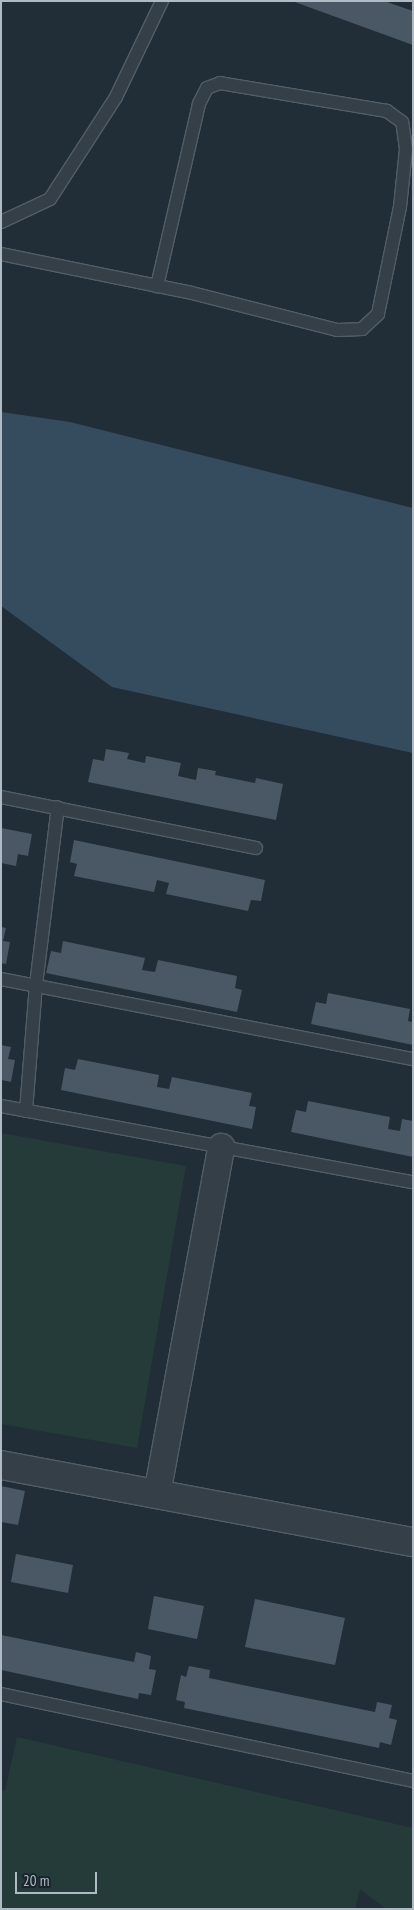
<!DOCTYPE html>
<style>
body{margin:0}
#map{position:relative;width:414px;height:1910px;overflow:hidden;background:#212e38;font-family:"PT Sans Narrow",sans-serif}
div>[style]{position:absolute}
.green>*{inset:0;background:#243b39}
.water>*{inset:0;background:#354c5f}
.building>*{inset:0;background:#495864}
.roads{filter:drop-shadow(1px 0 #525d66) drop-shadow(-1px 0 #525d66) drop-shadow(0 1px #525d66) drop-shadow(0 -1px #525d66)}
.service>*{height:12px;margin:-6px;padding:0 6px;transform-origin:6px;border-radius:6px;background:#353f48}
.minor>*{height:26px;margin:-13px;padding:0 13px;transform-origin:13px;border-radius:13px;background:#353f48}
.tertiary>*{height:28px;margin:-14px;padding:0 14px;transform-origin:14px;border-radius:14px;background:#353f48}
span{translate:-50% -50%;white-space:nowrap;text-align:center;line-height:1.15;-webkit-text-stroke:4.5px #1a242d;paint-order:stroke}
.frame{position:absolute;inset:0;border:2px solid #afbac5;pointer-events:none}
.scale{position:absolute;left:15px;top:1872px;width:82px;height:22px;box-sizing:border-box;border:2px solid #afbac5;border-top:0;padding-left:6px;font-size:15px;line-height:18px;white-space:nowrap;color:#afbac5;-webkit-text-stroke:4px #1a242d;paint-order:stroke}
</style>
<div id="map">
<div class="green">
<i style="clip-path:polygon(1px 1133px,186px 1166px,137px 1448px,1px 1424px)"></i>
<i style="clip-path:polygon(17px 1737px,413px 1828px,413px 1909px,386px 1909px,360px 1889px,355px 1909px,1px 1909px,1px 1790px,5px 1791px)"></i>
</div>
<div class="water">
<i style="clip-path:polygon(1px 412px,70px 422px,413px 508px,413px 753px,112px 687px,1px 606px)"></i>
</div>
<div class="building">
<i style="clip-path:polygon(292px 1px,384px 1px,413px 11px,413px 45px)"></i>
<i style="clip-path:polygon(106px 749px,129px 753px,127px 759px,145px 763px,146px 756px,181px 763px,178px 776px,196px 780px,198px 768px,216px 771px,215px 775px,255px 783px,256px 778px,283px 784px,276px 820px,88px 782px,93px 759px,104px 761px)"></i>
<i style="clip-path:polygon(1px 828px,32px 834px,28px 856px,18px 854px,16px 866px,1px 863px)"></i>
<i style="clip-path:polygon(74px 840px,265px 880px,261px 901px,251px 900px,248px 911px,166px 894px,169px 883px,157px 880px,154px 892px,74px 876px,77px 864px,70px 862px)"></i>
<i style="clip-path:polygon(1px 927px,6px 928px,3px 941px,10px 942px,6px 964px,1px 963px)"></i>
<i style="clip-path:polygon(63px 941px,145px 958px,142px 970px,155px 972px,158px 960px,237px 976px,235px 988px,242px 990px,237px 1012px,46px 973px,51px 951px,61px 953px)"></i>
<i style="clip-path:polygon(328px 993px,410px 1009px,408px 1021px,413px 1022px,413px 1045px,311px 1024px,316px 1002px,326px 1004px)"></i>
<i style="clip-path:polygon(1px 1045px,11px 1047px,8px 1059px,15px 1060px,11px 1082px,1px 1080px)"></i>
<i style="clip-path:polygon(78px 1059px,159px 1075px,157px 1087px,169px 1089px,172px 1077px,252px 1093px,249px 1106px,256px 1107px,252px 1129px,61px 1090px,65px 1068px,75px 1070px)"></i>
<i style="clip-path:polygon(308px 1101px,390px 1117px,388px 1129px,400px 1131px,402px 1119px,413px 1121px,413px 1157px,291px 1132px,296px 1110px,306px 1112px)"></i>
<i style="clip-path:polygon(1px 1486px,25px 1491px,18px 1525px,1px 1522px)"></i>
<i style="clip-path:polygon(16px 1554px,73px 1565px,68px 1593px,11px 1582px)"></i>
<i style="clip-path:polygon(154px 1596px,204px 1606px,197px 1639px,148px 1629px)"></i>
<i style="clip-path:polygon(255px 1599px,345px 1618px,335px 1665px,245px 1647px)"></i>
<i style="clip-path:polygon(1px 1635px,134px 1662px,136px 1652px,151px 1656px,149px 1669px,156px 1670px,151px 1695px,139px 1693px,138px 1699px,1px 1670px)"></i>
<i style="clip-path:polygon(189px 1666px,210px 1670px,209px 1678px,375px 1712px,377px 1702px,392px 1705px,389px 1718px,397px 1720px,391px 1745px,380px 1742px,379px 1748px,184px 1708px,185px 1702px,176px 1700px,181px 1675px,186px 1677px)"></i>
</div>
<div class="roads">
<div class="service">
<i style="left:1px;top:222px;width:54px;rotate:-25.1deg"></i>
<i style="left:50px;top:199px;width:121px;rotate:-57.1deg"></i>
<i style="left:116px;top:97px;width:106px;rotate:-64.4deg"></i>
<i style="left:1px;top:254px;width:191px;rotate:11.5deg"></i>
<i style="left:188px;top:292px;width:154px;rotate:14.3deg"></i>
<i style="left:337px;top:330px;width:25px;rotate:-2deg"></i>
<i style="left:362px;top:329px;width:22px;rotate:-43deg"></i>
<i style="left:378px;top:314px;width:109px;rotate:-78.4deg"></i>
<i style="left:400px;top:207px;width:58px;rotate:-84.1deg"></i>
<i style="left:406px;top:149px;width:27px;rotate:-98deg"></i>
<i style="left:402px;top:122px;width:19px;rotate:-144deg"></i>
<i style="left:387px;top:111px;width:169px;rotate:-170.5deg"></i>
<i style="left:220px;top:83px;width:14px;rotate:159deg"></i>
<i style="left:207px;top:88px;width:18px;rotate:117deg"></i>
<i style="left:199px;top:104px;width:187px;rotate:103deg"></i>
<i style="left:1px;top:797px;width:260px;rotate:11.3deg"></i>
<i style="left:1px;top:979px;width:420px;rotate:11deg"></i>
<i style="left:1px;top:1106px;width:419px;rotate:10.5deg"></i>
<i style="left:26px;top:1111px;width:126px;rotate:-85.5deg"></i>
<i style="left:36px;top:985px;width:179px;rotate:-83deg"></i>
<i style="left:1px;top:1694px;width:421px;rotate:11.9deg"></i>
</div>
<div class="minor">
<i style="left:157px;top:1494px;width:353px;rotate:-79.5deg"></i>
</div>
<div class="tertiary">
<i style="left:1px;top:1465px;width:419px;rotate:10.6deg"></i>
</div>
</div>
<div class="frame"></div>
<div class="scale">20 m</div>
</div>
